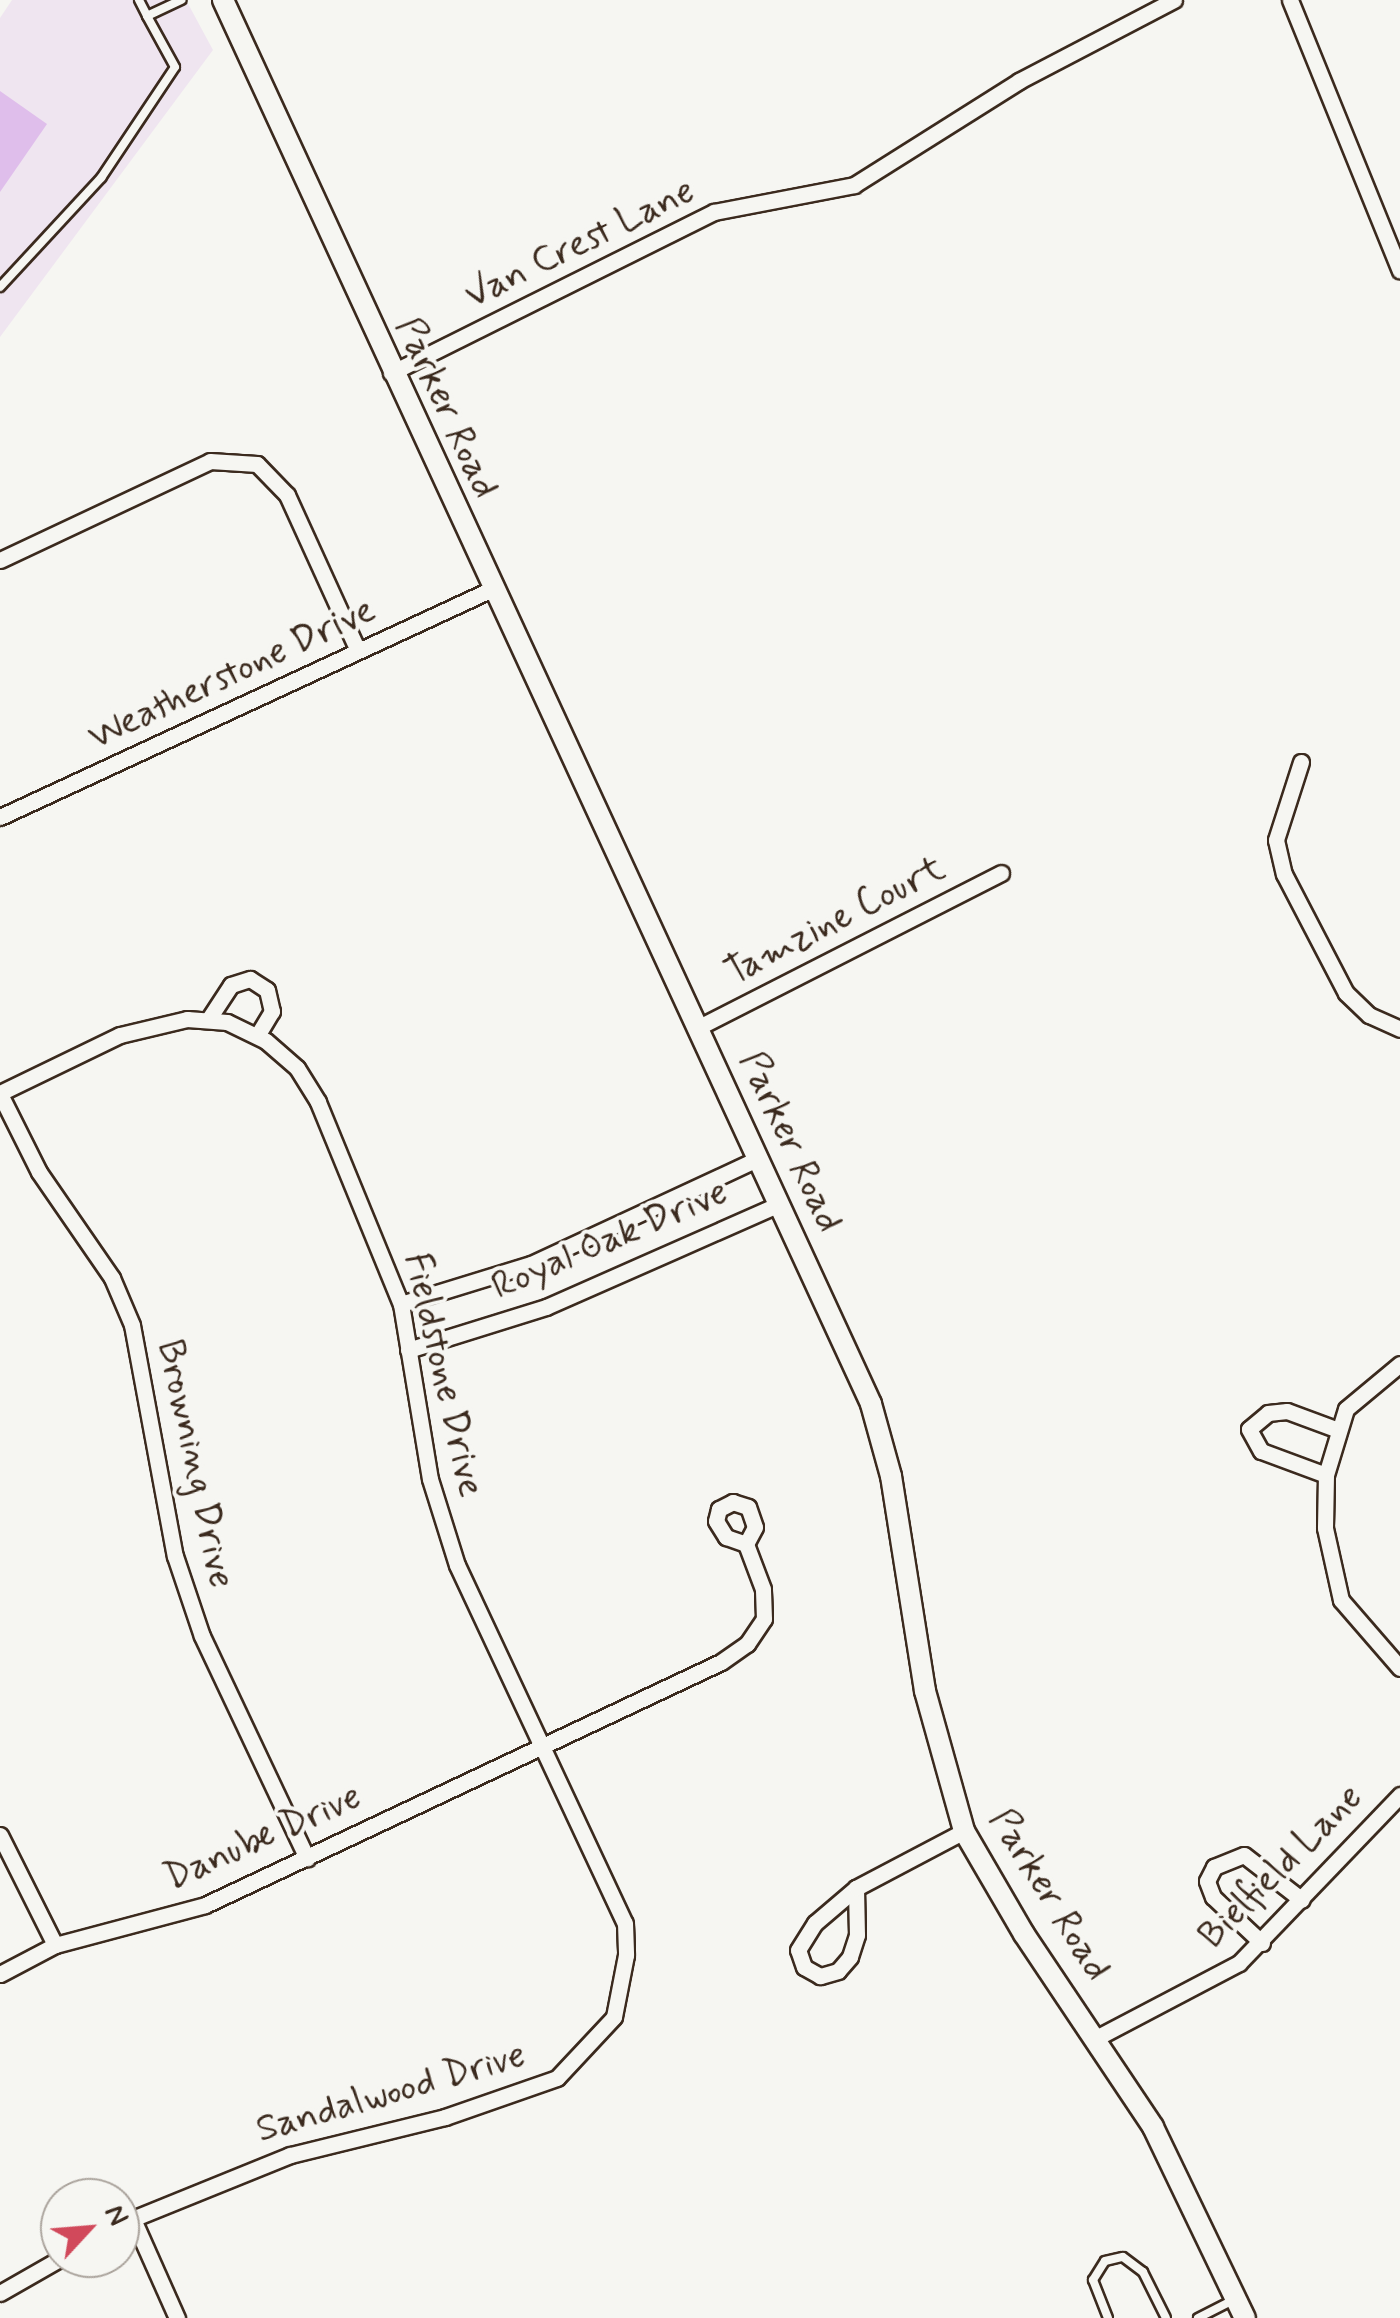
<!DOCTYPE html>
<style>
body{margin:0}
#map{position:relative;width:1400px;height:2318px;overflow:hidden;background:#f6f6f2;font-family:Mynerve,sans-serif}
div>[style]{position:absolute}
.built>*{inset:0;background:#efe5f0}
.building>*{inset:0;background:#dfbeeb}
.roads{filter:drop-shadow(2px 0 #3b2a1e) drop-shadow(-2px 0 #3b2a1e) drop-shadow(0 2px #3b2a1e) drop-shadow(0 -2px #3b2a1e)}
.lane>*{height:8px;margin:-4px;padding:0 4px;transform-origin:4px;border-radius:4px;background:#f6f6f2}
.street>*{height:15px;margin:-7.5px;padding:0 7.5px;transform-origin:7.5px;border-radius:7.5px;background:#f6f6f2}
.secondary>*{height:20px;margin:-10px;padding:0 10px;transform-origin:10px;border-radius:10px;background:#f6f6f2}
span{translate:-50% -50%;white-space:nowrap;text-align:center;line-height:1.15;-webkit-text-stroke:8px #f6f6f2;paint-order:stroke}
.street-label{font-size:38px;color:#3b2a1e}
.north{position:absolute;left:40px;top:2178px;width:100px;height:100px;box-sizing:border-box;background:#f6f6f2;border:2px solid #aba49d;border-radius:50%;rotate:64deg;font-size:28px;font-weight:700;line-height:40px;text-align:center;color:#3b2a1e}
.north::after{content:'';display:block;margin:auto;width:35px;height:45px;background:#d1495b;clip-path:polygon(50% 0,100% 100%,50% 72%,0 100%)}
</style>
<div id="map">
<div class="built">
<i style="clip-path:polygon(12px 0,186px 0,213px 50px,0 337px,0 18px)"></i>
</div>
<div class="building">
<i style="clip-path:polygon(0 91px,47px 124px,0 192px)"></i>
</div>
<div class="roads">
<div class="lane">
<i style="left:139px;top:0;width:18px;rotate:63deg"></i>
<i style="left:147px;top:16px;width:38px;rotate:-25deg"></i>
<i style="left:0;top:287px;width:149px;rotate:-47.2deg"></i>
<i style="left:101px;top:178px;width:133px;rotate:-56.3deg"></i>
<i style="left:175px;top:67px;width:58px;rotate:-118.8deg"></i>
<i style="left:1108px;top:2318px;width:41px;rotate:-111.5deg"></i>
<i style="left:1093px;top:2280px;width:22px;rotate:-58deg"></i>
<i style="left:1105px;top:2261px;width:18px;rotate:-13deg"></i>
<i style="left:1123px;top:2257px;width:25px;rotate:37deg"></i>
<i style="left:1143px;top:2272px;width:51px;rotate:63.4deg"></i>
<i style="left:1198px;top:2318px;width:38px;rotate:-27deg"></i>
</div>
<div class="street">
<i style="left:1290px;top:0;width:292px;rotate:67.9deg"></i>
<i style="left:391px;top:373px;width:361px;rotate:-26.5deg"></i>
<i style="left:714px;top:212px;width:143px;rotate:-10.9deg"></i>
<i style="left:854px;top:185px;width:195px;rotate:-32.2deg"></i>
<i style="left:1019px;top:81px;width:175px;rotate:-27.6deg"></i>
<i style="left:0;top:560px;width:232px;rotate:-25.2deg"></i>
<i style="left:210px;top:461px;width:47px;rotate:3.7deg"></i>
<i style="left:257px;top:464px;width:43px;rotate:45.9deg"></i>
<i style="left:287px;top:495px;width:171px;rotate:65.5deg"></i>
<i style="left:1301px;top:762px;width:82px;rotate:107.8deg"></i>
<i style="left:1276px;top:840px;width:35px;rotate:77deg"></i>
<i style="left:1284px;top:874px;width:134px;rotate:62.5deg"></i>
<i style="left:1346px;top:993px;width:32px;rotate:44deg"></i>
<i style="left:1369px;top:1015px;width:34px;rotate:24deg"></i>
<i style="left:0;top:817px;width:542px;rotate:-24.86deg"></i>
<i style="left:208px;top:1020px;width:42px;rotate:-56.7deg"></i>
<i style="left:231px;top:985px;width:20px;rotate:-18deg"></i>
<i style="left:250px;top:979px;width:20px;rotate:33deg"></i>
<i style="left:267px;top:990px;width:22px;rotate:77deg"></i>
<i style="left:272px;top:1011px;width:29px;rotate:121deg"></i>
<i style="left:699px;top:1027px;width:339px;rotate:-27deg"></i>
<i style="left:0;top:1093px;width:133px;rotate:-25.8deg"></i>
<i style="left:120px;top:1035px;width:69px;rotate:-13.4deg"></i>
<i style="left:187px;top:1019px;width:40px;rotate:4.3deg"></i>
<i style="left:227px;top:1022px;width:43px;rotate:26deg"></i>
<i style="left:266px;top:1041px;width:41px;rotate:41.1deg"></i>
<i style="left:297px;top:1068px;width:40px;rotate:58deg"></i>
<i style="left:318px;top:1102px;width:218px;rotate:67.7deg"></i>
<i style="left:401px;top:1304px;width:177px;rotate:80.6deg"></i>
<i style="left:430px;top:1479px;width:90px;rotate:72.6deg"></i>
<i style="left:457px;top:1565px;width:395px;rotate:64.9deg"></i>
<i style="left:625px;top:1923px;width:32px;rotate:88deg"></i>
<i style="left:626px;top:1955px;width:63px;rotate:101deg"></i>
<i style="left:614px;top:2017px;width:83px;rotate:133.1deg"></i>
<i style="left:557px;top:2078px;width:119px;rotate:160.8deg"></i>
<i style="left:445px;top:2117px;width:160px;rotate:166.2deg"></i>
<i style="left:290px;top:2155px;width:183px;rotate:157.9deg"></i>
<i style="left:0;top:1094px;width:87px;rotate:63.4deg"></i>
<i style="left:39px;top:1172px;width:129px;rotate:55.4deg"></i>
<i style="left:112px;top:1278px;width:51px;rotate:66.9deg"></i>
<i style="left:132px;top:1325px;width:235px;rotate:79.5deg"></i>
<i style="left:175px;top:1556px;width:84px;rotate:71.4deg"></i>
<i style="left:202px;top:1636px;width:246px;rotate:64.7deg"></i>
<i style="left:401px;top:1304px;width:136px;rotate:-17.1deg"></i>
<i style="left:531px;top:1264px;width:251px;rotate:-24.9deg"></i>
<i style="left:408px;top:1350px;width:145px;rotate:-17.3deg"></i>
<i style="left:546px;top:1307px;width:256px;rotate:-23.8deg"></i>
<i style="left:1400px;top:1364px;width:70px;rotate:140.2deg"></i>
<i style="left:1346px;top:1409px;width:69px;rotate:106.9deg"></i>
<i style="left:1326px;top:1475px;width:53px;rotate:91.1deg"></i>
<i style="left:1325px;top:1528px;width:74px;rotate:77.5deg"></i>
<i style="left:1341px;top:1600px;width:90px;rotate:49.1deg"></i>
<i style="left:1326px;top:1475px;width:69px;rotate:-159.7deg"></i>
<i style="left:1261px;top:1451px;width:25px;rotate:-119deg"></i>
<i style="left:1249px;top:1429px;width:25px;rotate:-40deg"></i>
<i style="left:1268px;top:1413px;width:19px;rotate:-6deg"></i>
<i style="left:1287px;top:1411px;width:54px;rotate:20.4deg"></i>
<i style="left:0;top:1835px;width:123px;rotate:63.4deg"></i>
<i style="left:856px;top:1888px;width:47px;rotate:88.8deg"></i>
<i style="left:857px;top:1935px;width:23px;rotate:108deg"></i>
<i style="left:850px;top:1957px;width:18px;rotate:131deg"></i>
<i style="left:838px;top:1971px;width:19px;rotate:164deg"></i>
<i style="left:820px;top:1976px;width:18px;rotate:-151deg"></i>
<i style="left:804px;top:1967px;width:18px;rotate:-109deg"></i>
<i style="left:798px;top:1950px;width:32px;rotate:-58deg"></i>
<i style="left:815px;top:1923px;width:54px;rotate:-40.5deg"></i>
<i style="left:856px;top:1888px;width:122px;rotate:-27.8deg"></i>
<i style="left:1262px;top:1943px;width:67px;rotate:-136.8deg"></i>
<i style="left:1213px;top:1897px;width:17px;rotate:-111deg"></i>
<i style="left:1207px;top:1881px;width:16px;rotate:-63deg"></i>
<i style="left:1214px;top:1867px;width:32px;rotate:-22deg"></i>
<i style="left:1244px;top:1855px;width:73px;rotate:37.8deg"></i>
<i style="left:0;top:1974px;width:62px;rotate:-27.8deg"></i>
<i style="left:55px;top:1945px;width:155px;rotate:-14.9deg"></i>
<i style="left:205px;top:1905px;width:570px;rotate:-25.22deg"></i>
<i style="left:721px;top:1662px;width:32px;rotate:-35deg"></i>
<i style="left:747px;top:1644px;width:30px;rotate:-56deg"></i>
<i style="left:764px;top:1619px;width:30px;rotate:-92deg"></i>
<i style="left:763px;top:1589px;width:48px;rotate:-110.7deg"></i>
<i style="left:746px;top:1544px;width:19px;rotate:-62deg"></i>
<i style="left:755px;top:1527px;width:21px;rotate:-109deg"></i>
<i style="left:748px;top:1507px;width:16px;rotate:-162deg"></i>
<i style="left:733px;top:1502px;width:16px;rotate:153deg"></i>
<i style="left:719px;top:1509px;width:12px;rotate:104deg"></i>
<i style="left:716px;top:1521px;width:19px;rotate:58deg"></i>
<i style="left:726px;top:1537px;width:21px;rotate:19deg"></i>
<i style="left:1098px;top:2037px;width:159px;rotate:-27.7deg"></i>
<i style="left:1239px;top:1963px;width:233px;rotate:-46.2deg"></i>
<i style="left:132px;top:2217px;width:111px;rotate:66deg"></i>
<i style="left:0;top:2293px;width:70px;rotate:-29.8deg"></i>
</div>
<div class="secondary">
<i style="left:223px;top:0;width:1546px;rotate:65.22deg"></i>
<i style="left:871px;top:1404px;width:75px;rotate:74.5deg"></i>
<i style="left:891px;top:1476px;width:218px;rotate:81deg"></i>
<i style="left:925px;top:1691px;width:145px;rotate:74.4deg"></i>
<i style="left:964px;top:1831px;width:119px;rotate:59.8deg"></i>
<i style="left:1024px;top:1934px;width:232px;rotate:56.2deg"></i>
<i style="left:1153px;top:2127px;width:212px;rotate:64.3deg"></i>
</div>
</div>
<div class="street-label">
<span style="left:580px;top:244px;rotate:-26deg">Van Crest Lane</span>
<span style="left:446px;top:408px;rotate:65deg">Parker Road</span>
<span style="left:232px;top:674px;rotate:-25deg">Weatherstone Drive</span>
<span style="left:835px;top:921px;rotate:-27deg">Tamzine Court</span>
<span style="left:790px;top:1142px;rotate:65deg">Parker Road</span>
<span style="left:610px;top:1240px;rotate:-23deg">Royal Oak Drive</span>
<span style="left:443px;top:1375px;rotate:77deg">Fieldstone Drive</span>
<span style="left:195px;top:1464px;rotate:78deg">Browning Drive</span>
<span style="left:263px;top:1838px;rotate:-24deg">Danube Drive</span>
<span style="left:1281px;top:1867px;rotate:-45deg">Bielfield Lane</span>
<span style="left:1049px;top:1895px;rotate:58deg">Parker Road</span>
<span style="left:391px;top:2093px;rotate:-16deg">Sandalwood Drive</span>
</div>
<div class="north">N</div>
</div>
